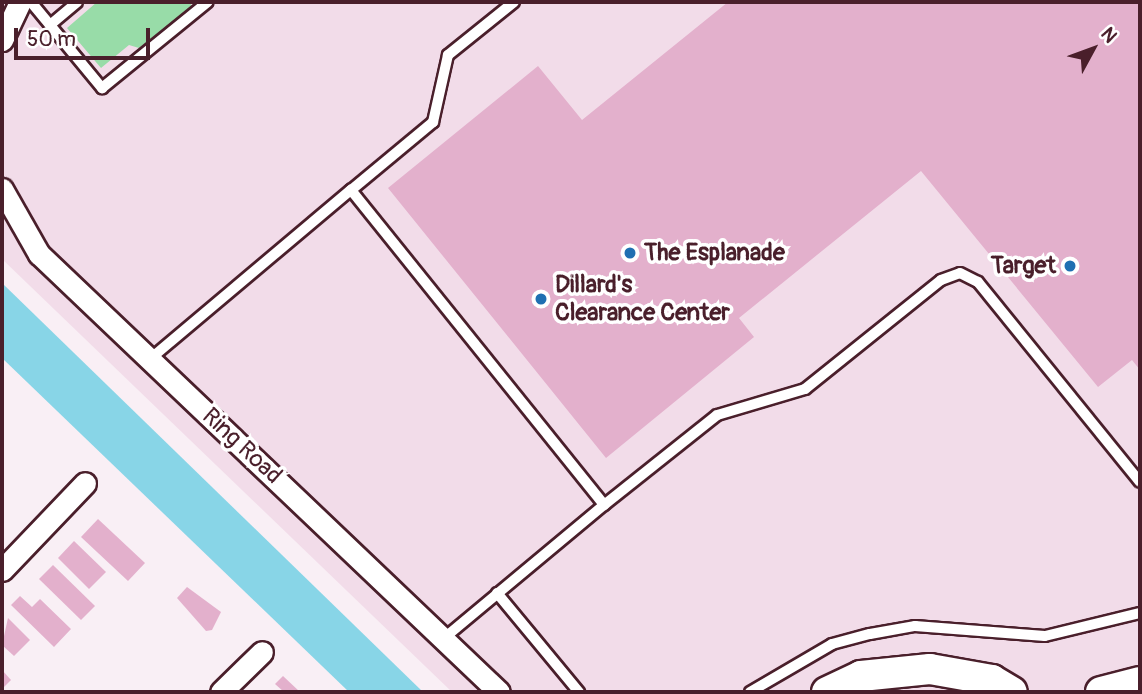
<!DOCTYPE html>
<style>
body{margin:0}
#map{position:relative;width:1142px;height:694px;overflow:hidden;background:#f9eff5;font-family:Pangolin,sans-serif}
div>[style]{position:absolute}
.built>*{inset:0;background:#f2dce9}
.green>*{inset:0;background:#98dca8}
.water>*{inset:0;background:#88d5e7}
.building>*{inset:0;background:#e3b0cc}
.roads{filter:drop-shadow(2px 0 #4a1f2b) drop-shadow(-2px 0 #4a1f2b) drop-shadow(0 2px #4a1f2b) drop-shadow(0 -2px #4a1f2b)}
.lane>*{height:10px;margin:-5px;padding:0 5px;transform-origin:5px;border-radius:5px;background:#fff}
.street>*{height:21px;margin:-10.5px;padding:0 10.5px;transform-origin:10.5px;border-radius:10.5px;background:#fff}
.secondary>*{height:30px;margin:-15px;padding:0 15px;transform-origin:15px;border-radius:15px;background:#fff}
.dots>*{width:19px;height:19px;translate:-50% -50%;box-sizing:border-box;border:4px solid #fff;border-radius:50%}
span{translate:-50% -50%;white-space:nowrap;text-align:center;line-height:1.15;-webkit-text-stroke:7px #fff;paint-order:stroke}
.poi-label{font-size:24px;color:#4a1f2b;font-weight:700}
.left{translate:0 -50%;text-align:left}
.right{translate:-100% -50%;text-align:right}
.street-label{font-size:24px;color:#4a1f2b}
.frame{position:absolute;inset:0;border:4px solid #4a1f2b;pointer-events:none}
.north{position:absolute;left:1058px;top:14px;width:70px;height:70px;-webkit-text-stroke:5px #fff;paint-order:stroke;rotate:49deg;font-size:19px;font-weight:700;line-height:28px;text-align:center;color:#4a1f2b}
.north::after{content:'';display:block;margin:auto;width:24px;height:32px;background:#4a1f2b;clip-path:polygon(50% 0,100% 100%,50% 72%,0 100%)}
.scale{position:absolute;left:14px;top:28px;width:136px;height:32px;box-sizing:border-box;border:4px solid #4a1f2b;border-top:0;padding-left:9px;font-size:21px;line-height:24px;white-space:nowrap;color:#4a1f2b;-webkit-text-stroke:5px #fff;paint-order:stroke}
</style>
<div id="map">
<div class="built">
<i style="clip-path:polygon(2px 2px,1140px 2px,1140px 692px,452px 692px,2px 259px)"></i>
</div>
<div class="green">
<i style="clip-path:polygon(97px 2px,189px 2px,192px 6px,139px 48px,129px 45px,101px 68px,67px 28px)"></i>
</div>
<div class="water">
<i style="clip-path:polygon(2px 283px,423px 692px,349px 692px,2px 358px)"></i>
</div>
<div class="building">
<i style="clip-path:polygon(728px 2px,1140px 2px,1140px 370px,1132px 360px,1098px 387px,921px 171px,739px 318px,754px 337px,606px 458px,388px 188px,538px 66px,582px 120px)"></i>
<i style="clip-path:polygon(98px 519px,145px 563px,128px 581px,81px 537px)"></i>
<i style="clip-path:polygon(74px 541px,106px 572px,89px 589px,58px 558px)"></i>
<i style="clip-path:polygon(53px 565px,95px 606px,81px 620px,39px 579px)"></i>
<i style="clip-path:polygon(187px 587px,221px 612px,212px 630px,206px 631px,177px 598px)"></i>
<i style="clip-path:polygon(20px 596px,32px 607px,40px 599px,71px 629px,54px 647px,11px 605px)"></i>
<i style="clip-path:polygon(8px 618px,30px 640px,14px 656px,2px 645px)"></i>
<i style="clip-path:polygon(2px 670px,11px 680px,2px 689px)"></i>
<i style="clip-path:polygon(283px 676px,300px 692px,284px 692px,275px 684px)"></i>
</div>
<div class="roads">
<div class="lane">
<i style="left:31px;top:2px;width:112px;rotate:50.5deg"></i>
<i style="left:102px;top:88px;width:136px;rotate:-39.1deg"></i>
<i style="left:514px;top:2px;width:85px;rotate:141.2deg"></i>
<i style="left:448px;top:55px;width:69px;rotate:102.6deg"></i>
<i style="left:433px;top:122px;width:107px;rotate:140.3deg"></i>
<i style="left:351px;top:190px;width:404px;rotate:51.2deg"></i>
<i style="left:604px;top:505px;width:144px;rotate:-38.5deg"></i>
<i style="left:717px;top:415px;width:92px;rotate:-16.5deg"></i>
<i style="left:805px;top:389px;width:174px;rotate:-38.7deg"></i>
<i style="left:941px;top:280px;width:20px;rotate:-20deg"></i>
<i style="left:960px;top:273px;width:20px;rotate:27deg"></i>
<i style="left:978px;top:282px;width:257px;rotate:51deg"></i>
<i style="left:50px;top:25px;width:35px;rotate:-40deg"></i>
<i style="left:150px;top:359px;width:263px;rotate:-40.1deg"></i>
<i style="left:497px;top:593px;width:129px;rotate:50.4deg"></i>
<i style="left:443px;top:639px;width:209px;rotate:-39.8deg"></i>
<i style="left:750px;top:692px;width:95px;rotate:-30.3deg"></i>
<i style="left:832px;top:644px;width:39px;rotate:-15deg"></i>
<i style="left:870px;top:634px;width:46px;rotate:-10.1deg"></i>
<i style="left:915px;top:626px;width:130px;rotate:4.4deg"></i>
<i style="left:1045px;top:636px;width:98px;rotate:-13.6deg"></i>
</div>
<div class="street">
<i style="left:2px;top:40px;width:42px;rotate:-64.7deg"></i>
<i style="left:2px;top:189px;width:75px;rotate:60.4deg"></i>
<i style="left:39px;top:254px;width:635px;rotate:43.6deg"></i>
<i style="left:2px;top:570px;width:120px;rotate:-46.3deg"></i>
<i style="left:221px;top:692px;width:57px;rotate:-44.3deg"></i>
</div>
<div class="secondary">
<i style="left:827px;top:692px;width:38px;rotate:-25deg"></i>
<i style="left:861px;top:676px;width:69px;rotate:-5.8deg"></i>
<i style="left:930px;top:669px;width:63px;rotate:10.1deg"></i>
<i style="left:992px;top:680px;width:23px;rotate:31deg"></i>
<i style="left:1101px;top:692px;width:40px;rotate:-14.4deg"></i>
</div>
</div>
<div class="dots">
<i style="left:630px;top:253px;background:#1f6fb2"></i>
<i style="left:1070px;top:266px;background:#1f6fb2"></i>
<i style="left:541px;top:299px;background:#1f6fb2"></i>
</div>
<div class="poi-label">
<span class="left" style="left:644px;top:253px">The Esplanade</span>
<span class="right" style="left:1056px;top:266px">Target</span>
<span class="left" style="left:555px;top:299px">Dillard's<br>Clearance Center</span>
</div>
<div class="street-label">
<span style="left:242px;top:446px;rotate:43deg">Ring Road</span>
</div>
<div class="frame"></div>
<div class="north">N</div>
<div class="scale">50 m</div>
</div>
